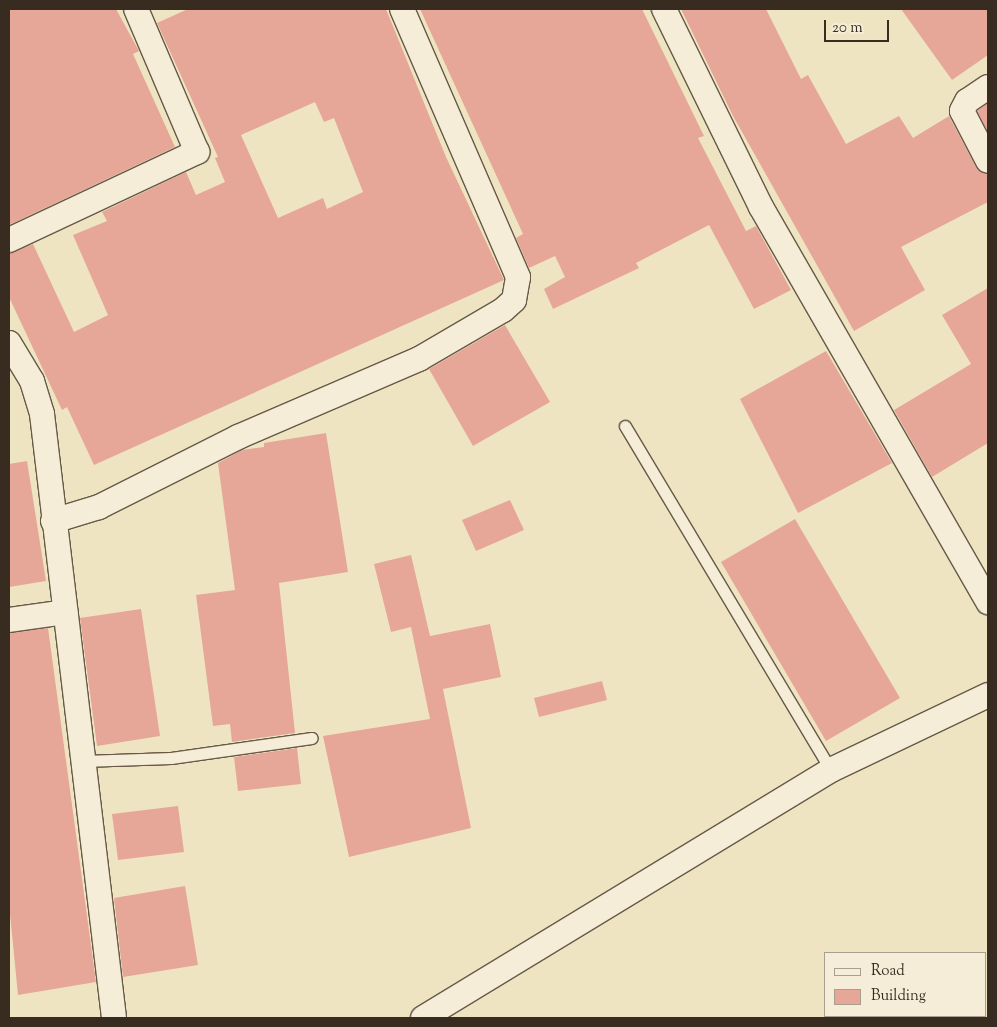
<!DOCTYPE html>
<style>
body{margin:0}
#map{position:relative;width:997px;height:1027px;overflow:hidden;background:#efe4c2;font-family:"Sorts Mill Goudy",serif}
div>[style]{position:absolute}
.building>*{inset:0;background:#e6a798}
.roads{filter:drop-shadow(1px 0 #665948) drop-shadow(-1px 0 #665948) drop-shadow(0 1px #665948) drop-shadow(0 -1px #665948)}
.lane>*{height:11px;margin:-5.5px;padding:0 5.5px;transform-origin:5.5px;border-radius:5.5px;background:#f5edd7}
.street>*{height:24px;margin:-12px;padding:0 12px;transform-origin:12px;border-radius:12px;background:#f5edd7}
span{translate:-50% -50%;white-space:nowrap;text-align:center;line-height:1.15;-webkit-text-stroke:4px #f5edd7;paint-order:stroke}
.frame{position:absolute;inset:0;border:10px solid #382b20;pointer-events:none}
.legend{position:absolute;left:824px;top:952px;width:162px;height:65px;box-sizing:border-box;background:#f5edd7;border:1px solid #a99f8e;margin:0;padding:6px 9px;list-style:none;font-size:15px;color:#382b20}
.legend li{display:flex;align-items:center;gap:10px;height:25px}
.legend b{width:25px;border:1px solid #a99f8e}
.scale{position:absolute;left:824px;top:20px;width:65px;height:22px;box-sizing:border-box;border:2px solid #382b20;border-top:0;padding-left:6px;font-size:15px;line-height:18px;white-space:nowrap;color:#382b20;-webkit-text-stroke:4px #f5edd7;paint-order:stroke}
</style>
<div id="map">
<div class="building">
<i style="clip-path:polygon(9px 9px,116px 9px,139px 51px,133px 54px,175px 147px,9px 225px)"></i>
<i style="clip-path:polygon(evenodd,188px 9px,386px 9px,446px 157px,504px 280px,94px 465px,67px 407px,62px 410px,9px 297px,9px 254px,33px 244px,74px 332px,108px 315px,73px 235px,107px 221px,102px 212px,186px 172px,196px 195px,225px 182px,215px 158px,218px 157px,157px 23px,188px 9px,315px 102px,324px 122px,334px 118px,363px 192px,327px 209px,323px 198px,278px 218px,241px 135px,315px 102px)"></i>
<i style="clip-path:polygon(420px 9px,642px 9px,704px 136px,698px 138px,746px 231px,756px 226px,791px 290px,754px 309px,709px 225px,636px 263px,639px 268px,553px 309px,544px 289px,565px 277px,555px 256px,529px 268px,516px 238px,523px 234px)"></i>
<i style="clip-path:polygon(681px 9px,766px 9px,801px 79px,808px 75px,846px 144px,899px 116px,913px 138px,949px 116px,976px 167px,988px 175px,988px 202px,901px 247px,925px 290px,854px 331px,733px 116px)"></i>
<i style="clip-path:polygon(901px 9px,988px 9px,988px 55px,952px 80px)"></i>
<i style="clip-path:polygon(988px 103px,988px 132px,977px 111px)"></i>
<i style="clip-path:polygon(988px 288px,988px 443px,932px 477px,894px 410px,971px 364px,942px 315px)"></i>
<i style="clip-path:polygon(505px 325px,550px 402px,473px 446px,429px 369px)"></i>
<i style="clip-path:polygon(826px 351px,892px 463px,798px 513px,740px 399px)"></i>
<i style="clip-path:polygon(326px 433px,348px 572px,279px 583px,295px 733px,232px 742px,230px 724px,213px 726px,196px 595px,235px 590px,218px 463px,242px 450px,264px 447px,264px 443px)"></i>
<i style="clip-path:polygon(27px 461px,46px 581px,9px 587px,9px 464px)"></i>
<i style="clip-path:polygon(510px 500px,524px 530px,476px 551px,462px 520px)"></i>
<i style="clip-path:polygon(795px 519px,900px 698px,826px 741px,721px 562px)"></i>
<i style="clip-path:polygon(411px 555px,430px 636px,490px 624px,501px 677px,443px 689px,471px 828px,349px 857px,323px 736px,430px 719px,411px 627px,391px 632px,374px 564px)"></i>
<i style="clip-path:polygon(141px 609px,160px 736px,97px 746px,80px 618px)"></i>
<i style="clip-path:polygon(48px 628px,96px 982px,18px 995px,9px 904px,9px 633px)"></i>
<i style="clip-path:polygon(602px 681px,607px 700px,539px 717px,534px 698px)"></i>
<i style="clip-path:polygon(297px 748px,301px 784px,238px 791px,234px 757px)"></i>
<i style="clip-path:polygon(178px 806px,184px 852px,118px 860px,112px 814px)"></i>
<i style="clip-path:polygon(185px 886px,198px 965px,123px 977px,114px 898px)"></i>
</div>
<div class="roads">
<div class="lane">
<i style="left:625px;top:426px;width:401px;rotate:59.1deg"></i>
<i style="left:83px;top:761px;width:88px;rotate:-2deg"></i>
<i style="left:171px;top:758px;width:142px;rotate:-8.1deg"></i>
</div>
<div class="street">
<i style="left:664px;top:9px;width:220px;rotate:63.9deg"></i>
<i style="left:761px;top:207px;width:456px;rotate:60.1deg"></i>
<i style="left:988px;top:87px;width:25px;rotate:146deg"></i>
<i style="left:967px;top:101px;width:11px;rotate:117deg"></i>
<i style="left:962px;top:111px;width:56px;rotate:62.5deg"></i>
<i style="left:9px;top:240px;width:208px;rotate:-25.1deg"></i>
<i style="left:197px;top:152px;width:155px;rotate:-113.1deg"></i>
<i style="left:9px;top:343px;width:44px;rotate:58.8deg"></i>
<i style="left:32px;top:381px;width:34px;rotate:73deg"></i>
<i style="left:42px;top:414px;width:608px;rotate:83.2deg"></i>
<i style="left:53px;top:521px;width:48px;rotate:-16.9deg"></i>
<i style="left:99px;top:507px;width:156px;rotate:-26.7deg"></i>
<i style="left:238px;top:437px;width:197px;rotate:-23.3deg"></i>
<i style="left:419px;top:359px;width:97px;rotate:-30.3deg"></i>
<i style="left:503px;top:310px;width:15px;rotate:-42deg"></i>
<i style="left:514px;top:300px;width:23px;rotate:-80deg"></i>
<i style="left:518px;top:277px;width:292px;rotate:-113.4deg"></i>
<i style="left:9px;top:620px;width:57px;rotate:-8.1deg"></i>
<i style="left:423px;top:1018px;width:477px;rotate:-31.3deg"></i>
<i style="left:831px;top:770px;width:174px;rotate:-25.5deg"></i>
</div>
</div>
<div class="frame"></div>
<ul class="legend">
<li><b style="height:6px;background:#f5edd7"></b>Road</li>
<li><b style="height:14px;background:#e6a798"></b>Building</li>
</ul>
<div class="scale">20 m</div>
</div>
